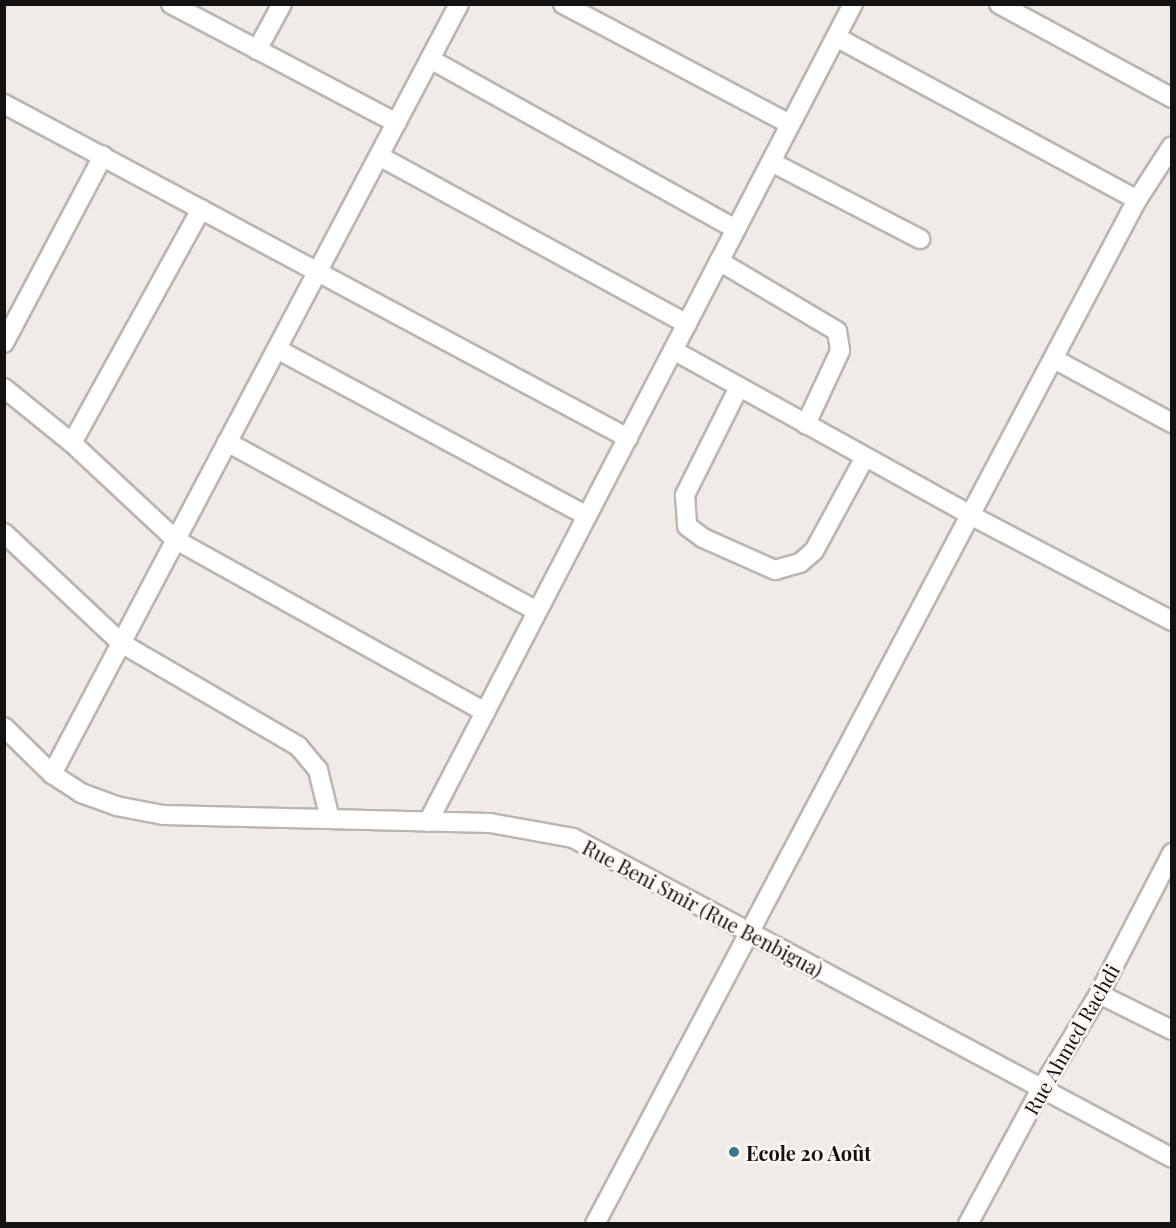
<!DOCTYPE html>
<meta charset="utf-8">
<style>
body{margin:0}
#map{position:relative;width:1176px;height:1228px;overflow:hidden;background:#f1ebe7;font-family:"Playfair Display",serif}
div>[style]{position:absolute}
.roads{filter:drop-shadow(2px 0 #bab5b1) drop-shadow(-2px 0 #bab5b1) drop-shadow(0 2px #bab5b1) drop-shadow(0 -2px #bab5b1)}
.street>*{height:18px;margin:-9px;padding:0 9px;transform-origin:9px;border-radius:9px;background:#fff}
.dots>*{width:16px;height:16px;translate:-50% -50%;box-sizing:border-box;border:3px solid #fef8f4;border-radius:50%}
span{translate:-50% -50%;white-space:nowrap;text-align:center;line-height:1.15;-webkit-text-stroke:5px #fef8f4;paint-order:stroke}
.street-label{font-size:20px;color:#141211}
.poi-label{font-size:20px;color:#141211;font-weight:700}
.left{translate:0 -50%;text-align:left}
.frame{position:absolute;inset:0;border:6px solid #141211;pointer-events:none}
</style>
<div id="map">
<div class="roads">
<div class="street">
<i style="left:171px;top:4px;width:255px;rotate:27.8deg"></i>
<i style="left:563px;top:4px;width:257px;rotate:27.9deg"></i>
<i style="left:999px;top:4px;width:197px;rotate:28.5deg"></i>
<i style="left:836px;top:37px;width:342px;rotate:28.4deg"></i>
<i style="left:257px;top:50px;width:52px;rotate:-61.5deg"></i>
<i style="left:430px;top:59px;width:350px;rotate:29.1deg"></i>
<i style="left:4px;top:104px;width:708px;rotate:28.16deg"></i>
<i style="left:379px;top:156px;width:351px;rotate:28.6deg"></i>
<i style="left:771px;top:162px;width:168px;rotate:27.3deg"></i>
<i style="left:719px;top:261px;width:137px;rotate:30.7deg"></i>
<i style="left:837px;top:331px;width:20px;rotate:81deg"></i>
<i style="left:840px;top:351px;width:81px;rotate:115deg"></i>
<i style="left:4px;top:343px;width:212px;rotate:-62.1deg"></i>
<i style="left:277px;top:349px;width:352px;rotate:28.3deg"></i>
<i style="left:673px;top:350px;width:342px;rotate:29deg"></i>
<i style="left:972px;top:516px;width:226px;rotate:27.7deg"></i>
<i style="left:1054px;top:359px;width:134px;rotate:28.5deg"></i>
<i style="left:739px;top:387px;width:121px;rotate:116.6deg"></i>
<i style="left:685px;top:495px;width:31px;rotate:86deg"></i>
<i style="left:687px;top:526px;width:20px;rotate:37deg"></i>
<i style="left:703px;top:538px;width:79px;rotate:24deg"></i>
<i style="left:775px;top:570px;width:26px;rotate:-16deg"></i>
<i style="left:800px;top:563px;width:18px;rotate:-41deg"></i>
<i style="left:814px;top:551px;width:107px;rotate:-61.5deg"></i>
<i style="left:4px;top:388px;width:87px;rotate:39deg"></i>
<i style="left:72px;top:443px;width:142px;rotate:43deg"></i>
<i style="left:176px;top:540px;width:354px;rotate:29.1deg"></i>
<i style="left:227px;top:442px;width:353px;rotate:28.6deg"></i>
<i style="left:72px;top:443px;width:267px;rotate:-61.1deg"></i>
<i style="left:4px;top:533px;width:161px;rotate:43.2deg"></i>
<i style="left:121px;top:643px;width:205px;rotate:30.2deg"></i>
<i style="left:298px;top:746px;width:31px;rotate:50deg"></i>
<i style="left:318px;top:770px;width:50px;rotate:76.2deg"></i>
<i style="left:4px;top:727px;width:67px;rotate:44.4deg"></i>
<i style="left:52px;top:774px;width:35px;rotate:33deg"></i>
<i style="left:81px;top:793px;width:37px;rotate:20deg"></i>
<i style="left:116px;top:806px;width:48px;rotate:10.8deg"></i>
<i style="left:163px;top:815px;width:327px;rotate:1.4deg"></i>
<i style="left:490px;top:823px;width:84px;rotate:10.2deg"></i>
<i style="left:573px;top:838px;width:679px;rotate:28.11deg"></i>
<i style="left:52px;top:774px;width:871px;rotate:-62.14deg"></i>
<i style="left:428px;top:822px;width:922px;rotate:-62.55deg"></i>
<i style="left:1099px;top:994px;width:81px;rotate:26.3deg"></i>
<i style="left:595px;top:1224px;width:1159px;rotate:-62.11deg"></i>
<i style="left:1137px;top:200px;width:64px;rotate:-57.1deg"></i>
<i style="left:968px;top:1224px;width:151px;rotate:-61.6deg"></i>
<i style="left:1040px;top:1091px;width:114px;rotate:-58.7deg"></i>
<i style="left:1099px;top:994px;width:159px;rotate:-62.6deg"></i>
</div>
</div>
<div class="dots">
<i style="left:734px;top:1152px;background:#39798d"></i>
</div>
<div class="street-label">
<span style="left:703px;top:908px;rotate:28deg">Rue Beni Smir (Rue Benbigua)</span>
<span style="left:1071px;top:1039px;rotate:-60deg">Rue Ahmed Rachdi</span>
</div>
<div class="poi-label">
<span class="left" style="left:746px;top:1152px">Ecole 20 Août</span>
</div>
<div class="frame"></div>
</div>
